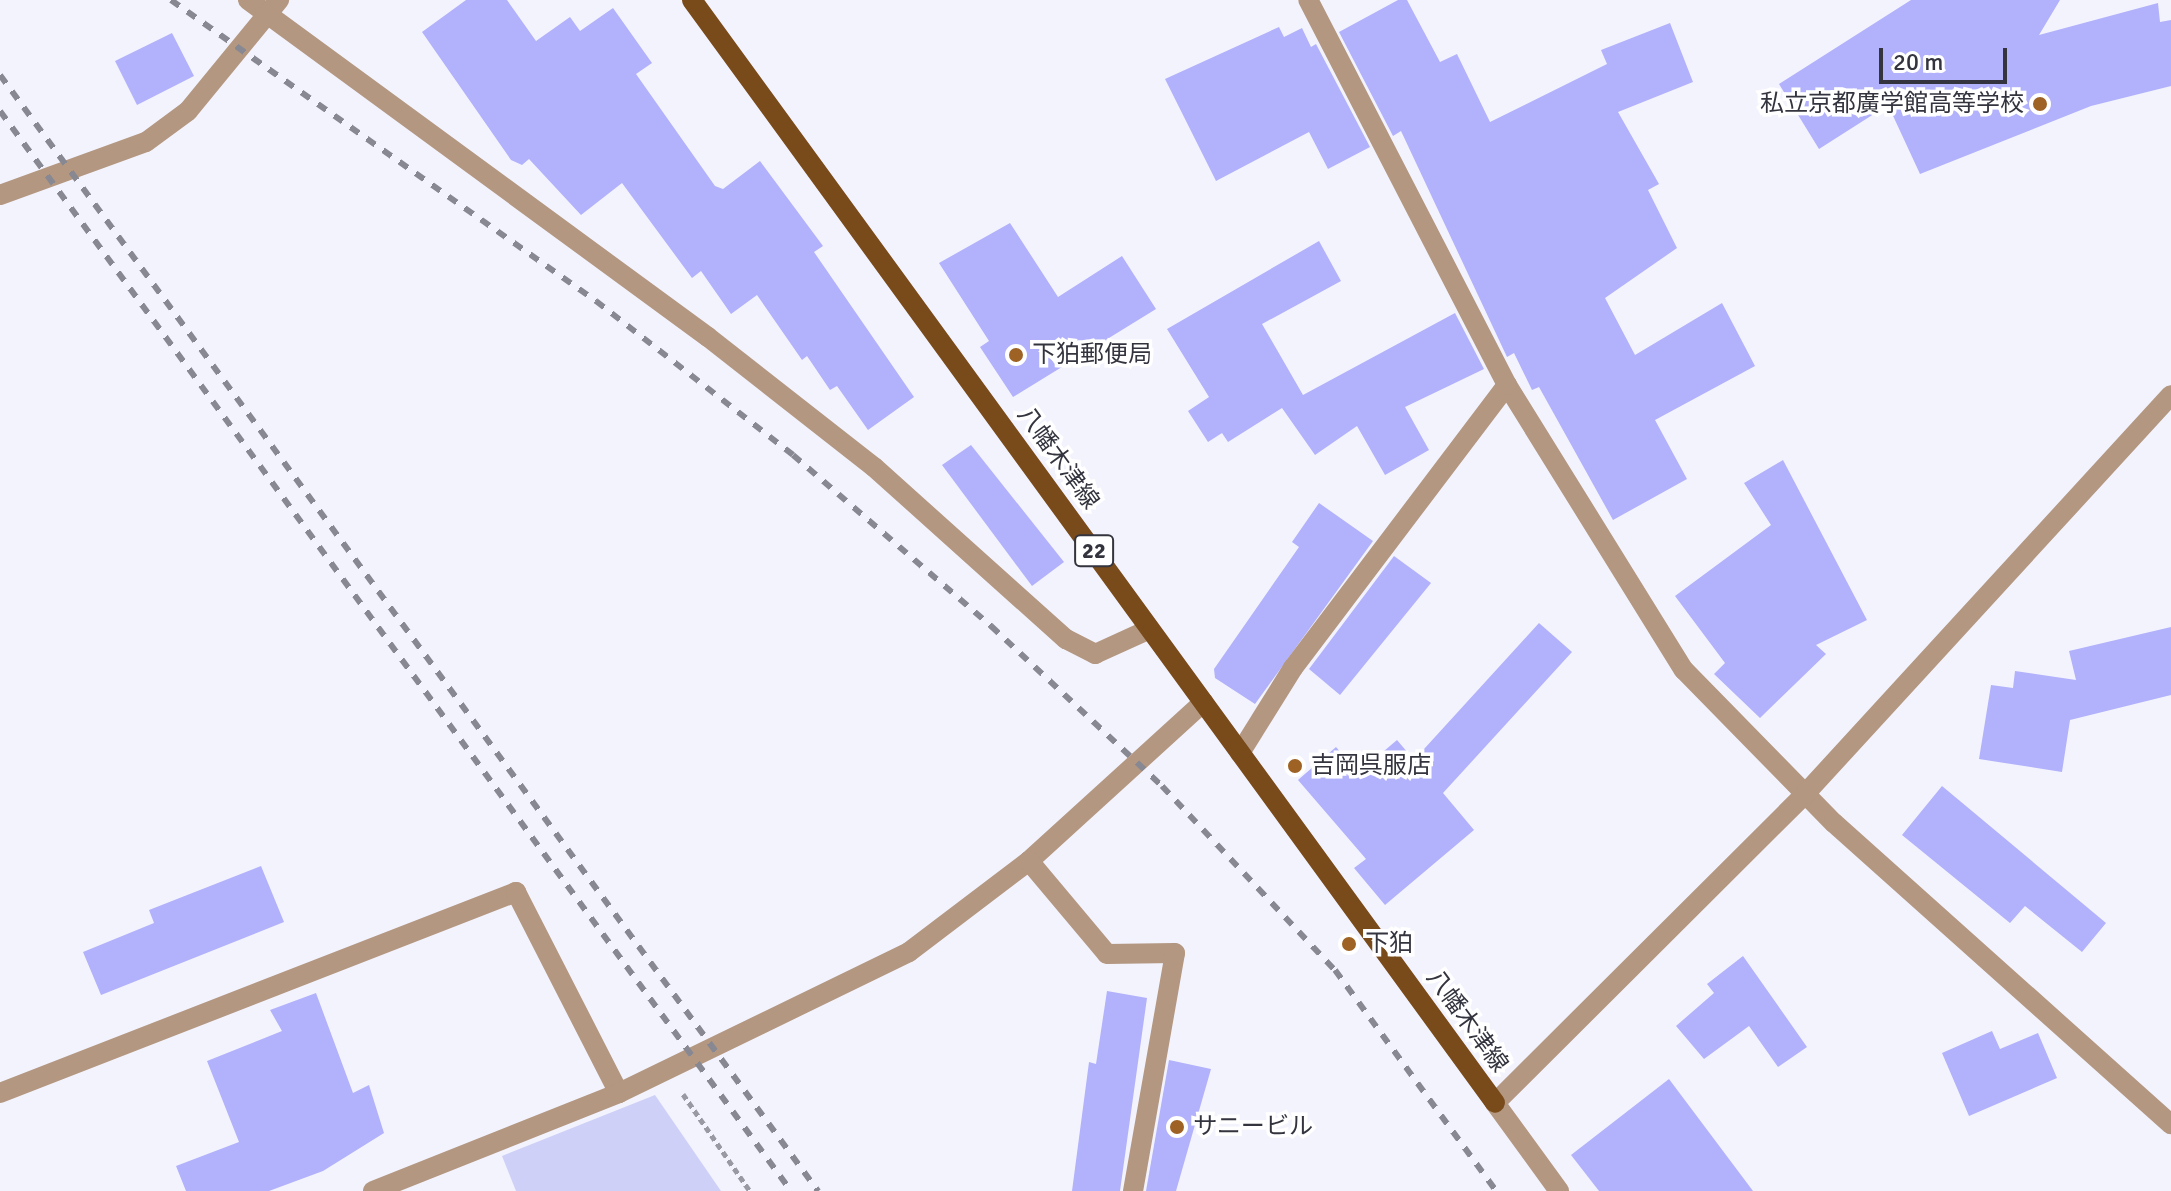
<!DOCTYPE html>
<meta charset="utf-8">
<style>
body{margin:0}
#map{position:relative;width:2171px;height:1191px;overflow:hidden;background:#f3f3fe;font-family:Signika,"Noto Sans JP",sans-serif}
div>[style]{position:absolute}
.green>*{inset:0;background:#ced0f7}
.building>*{inset:0;background:#b2b1fb}
.path>*{height:5px;margin-top:-2.5px;transform-origin:0;background:repeating-linear-gradient(90deg,#9899a3 0 6px,transparent 0 10px)}
.minor>*{height:20px;margin:-10px;padding:0 10px;transform-origin:10px;border-radius:10px;background:#b39780}
.major>*{height:20px;margin:-10px;padding:0 10px;transform-origin:10px;border-radius:10px;background:#794a1a}
.rail>*{height:6px;margin-top:-3px;transform-origin:0;background:repeating-linear-gradient(90deg,#878892 0 10px,transparent 0 20px)}
.dots>*{width:22px;height:22px;translate:-50% -50%;box-sizing:border-box;border:4px solid #fff;border-radius:50%}
span{translate:-50% -50%;white-space:nowrap;text-align:center;line-height:1.15;-webkit-text-stroke:7px #fff;paint-order:stroke}
.shield-label span{padding:2px 6px;background:#fff;border:2px solid;border-radius:6px;-webkit-text-stroke-width:0}
.shield-label{font-size:22px;color:#33343e;font-weight:700}
.poi-label{font-size:24px;color:#33343e}
.right{translate:-100% -50%;text-align:right}
.left{translate:0 -50%;text-align:left}
.street-label{font-size:24px;color:#33343e}
.scale{position:absolute;left:1879px;top:48px;width:128px;height:36px;box-sizing:border-box;border:4px solid #33343e;border-top:0;padding-left:10px;font-size:24px;line-height:28px;white-space:nowrap;color:#33343e;-webkit-text-stroke:6px #fff;paint-order:stroke}
</style>
<div id="map">
<div class="green">
<i style="clip-path:polygon(655px 1095px,721px 1191px,516px 1191px,502px 1156px)"></i>
</div>
<div class="building">
<i style="clip-path:polygon(466px 0,507px 0,536px 41px,570px 17px,580px 31px,613px 8px,652px 63px,636px 74px,715px 186px,723px 189px,760px 161px,823px 246px,814px 252px,914px 397px,868px 430px,837px 386px,830px 390px,807px 356px,802px 360px,757px 295px,731px 314px,701px 271px,692px 278px,622px 183px,581px 215px,529px 159px,522px 165px,511px 160px,422px 32px)"></i>
<i style="clip-path:polygon(1398px 0,1407px 0,1440px 62px,1457px 54px,1490px 122px,1607px 64px,1601px 50px,1670px 23px,1693px 82px,1618px 112px,1659px 184px,1648px 190px,1677px 248px,1605px 298px,1635px 355px,1722px 303px,1755px 366px,1655px 420px,1687px 479px,1613px 520px,1539px 387px,1532px 390px,1514px 353px,1507px 357px,1401px 131px,1393px 136px,1339px 32px)"></i>
<i style="clip-path:polygon(1911px 0,2060px 0,2039px 35px,2158px 3px,2160px 22px,2171px 20px,2171px 86px,2091px 106px,1920px 174px,1888px 105px,1819px 149px,1779px 84px)"></i>
<i style="clip-path:polygon(1279px 27px,1284px 37px,1302px 28px,1311px 47px,1316px 44px,1370px 147px,1328px 169px,1309px 132px,1216px 181px,1165px 79px)"></i>
<i style="clip-path:polygon(172px 33px,194px 76px,137px 105px,115px 61px)"></i>
<i style="clip-path:polygon(1010px 223px,1058px 297px,1122px 256px,1156px 309px,1013px 397px,980px 347px,989px 341px,939px 263px)"></i>
<i style="clip-path:polygon(1319px 241px,1341px 281px,1262px 324px,1303px 395px,1455px 313px,1484px 369px,1405px 407px,1429px 450px,1385px 475px,1357px 426px,1315px 455px,1282px 408px,1228px 442px,1222px 433px,1208px 442px,1188px 411px,1209px 397px,1167px 329px)"></i>
<i style="clip-path:polygon(971px 445px,1064px 562px,1032px 586px,942px 465px)"></i>
<i style="clip-path:polygon(1783px 460px,1867px 620px,1816px 645px,1826px 654px,1760px 718px,1714px 674px,1725px 663px,1675px 596px,1771px 525px,1744px 483px)"></i>
<i style="clip-path:polygon(1319px 503px,1373px 541px,1255px 704px,1215px 678px,1214px 669px,1299px 547px,1292px 542px)"></i>
<i style="clip-path:polygon(1394px 556px,1431px 583px,1340px 695px,1309px 669px)"></i>
<i style="clip-path:polygon(1539px 623px,1572px 652px,1443px 793px,1474px 830px,1385px 905px,1354px 868px,1366px 859px,1298px 780px,1336px 747px,1358px 773px,1397px 740px,1414px 760px)"></i>
<i style="clip-path:polygon(2171px 627px,2171px 695px,2070px 720px,2062px 772px,1979px 759px,1991px 685px,2013px 688px,2015px 671px,2076px 680px,2069px 651px)"></i>
<i style="clip-path:polygon(1942px 786px,2106px 923px,2082px 952px,2025px 906px,2010px 923px,1902px 835px)"></i>
<i style="clip-path:polygon(261px 866px,284px 922px,101px 995px,83px 952px,154px 923px,149px 910px)"></i>
<i style="clip-path:polygon(1743px 956px,1807px 1047px,1778px 1067px,1749px 1026px,1704px 1059px,1676px 1026px,1714px 993px,1707px 984px)"></i>
<i style="clip-path:polygon(1107px 991px,1147px 998px,1120px 1191px,1072px 1191px,1089px 1062px,1096px 1064px)"></i>
<i style="clip-path:polygon(316px 993px,353px 1093px,369px 1085px,384px 1133px,323px 1171px,269px 1191px,186px 1191px,176px 1166px,239px 1142px,207px 1061px,282px 1031px,270px 1010px)"></i>
<i style="clip-path:polygon(1992px 1031px,2000px 1049px,2038px 1033px,2057px 1078px,1969px 1116px,1942px 1053px)"></i>
<i style="clip-path:polygon(1169px 1060px,1211px 1069px,1176px 1191px,1146px 1191px)"></i>
<i style="clip-path:polygon(1669px 1079px,1753px 1191px,1599px 1191px,1571px 1155px)"></i>
</div>
<div class="path">
<i style="left:683px;top:1094px;width:118px;rotate:55.4deg"></i>
</div>
<div class="minor">
<i style="left:248px;top:0;width:570px;rotate:36.23deg"></i>
<i style="left:708px;top:337px;width:211px;rotate:38.1deg"></i>
<i style="left:874px;top:467px;width:258px;rotate:41.9deg"></i>
<i style="left:1066px;top:639px;width:33px;rotate:27deg"></i>
<i style="left:1095px;top:654px;width:60px;rotate:-24.4deg"></i>
<i style="left:0;top:195px;width:155px;rotate:-20deg"></i>
<i style="left:146px;top:142px;width:52px;rotate:-36.4deg"></i>
<i style="left:188px;top:111px;width:144px;rotate:-50.7deg"></i>
<i style="left:1507px;top:385px;width:335px;rotate:58.2deg"></i>
<i style="left:1684px;top:670px;width:214px;rotate:45.6deg"></i>
<i style="left:1834px;top:823px;width:452px;rotate:41.8deg"></i>
<i style="left:1240px;top:753px;width:100px;rotate:-58.1deg"></i>
<i style="left:1293px;top:668px;width:355px;rotate:-52.9deg"></i>
<i style="left:1507px;top:385px;width:433px;rotate:-117.3deg"></i>
<i style="left:1029px;top:861px;width:236px;rotate:-42.3deg"></i>
<i style="left:0;top:1093px;width:554px;rotate:-21.28deg"></i>
<i style="left:516px;top:892px;width:226px;rotate:62.9deg"></i>
<i style="left:373px;top:1191px;width:265px;rotate:-21.7deg"></i>
<i style="left:619px;top:1093px;width:322px;rotate:-25.9deg"></i>
<i style="left:909px;top:952px;width:151px;rotate:-37.2deg"></i>
<i style="left:1029px;top:861px;width:121px;rotate:50deg"></i>
<i style="left:1107px;top:954px;width:68px;rotate:-0.8deg"></i>
<i style="left:1175px;top:953px;width:242px;rotate:100deg"></i>
<i style="left:1559px;top:1191px;width:109px;rotate:-126deg"></i>
<i style="left:1495px;top:1103px;width:438px;rotate:-44.9deg"></i>
<i style="left:1805px;top:794px;width:541px;rotate:-47.47deg"></i>
</div>
<div class="major">
<i style="left:692px;top:0;width:1364px;rotate:53.94deg"></i>
</div>
<div class="rail">
<i style="left:171px;top:0;width:521px;rotate:35.31deg"></i>
<i style="left:596px;top:301px;width:250px;rotate:38deg"></i>
<i style="left:793px;top:455px;width:262px;rotate:40.8deg"></i>
<i style="left:991px;top:626px;width:234px;rotate:43.1deg"></i>
<i style="left:1162px;top:786px;width:253px;rotate:46.8deg"></i>
<i style="left:1335px;top:970px;width:273px;rotate:53.9deg"></i>
<i style="left:0;top:75px;width:1384px;rotate:53.76deg"></i>
<i style="left:0;top:111px;width:1339px;rotate:53.78deg"></i>
</div>
<div class="dots">
<i style="left:2040px;top:104px;background:#9e6224"></i>
<i style="left:1016px;top:355px;background:#9e6224"></i>
<i style="left:1295px;top:766px;background:#9e6224"></i>
<i style="left:1349px;top:944px;background:#9e6224"></i>
<i style="left:1177px;top:1127px;background:#9e6224"></i>
</div>
<div class="shield-label">
<span style="left:1094px;top:551px">22</span>
</div>
<div class="poi-label">
<span class="right" style="left:2024px;top:104px">私立京都廣学館高等学校</span>
<span class="left" style="left:1032px;top:355px">下狛郵便局</span>
<span class="left" style="left:1311px;top:766px">吉岡呉服店</span>
<span class="left" style="left:1365px;top:944px">下狛</span>
<span class="left" style="left:1193px;top:1127px">サニービル</span>
</div>
<div class="street-label">
<span style="left:1058px;top:458px;rotate:54deg">八幡木津線</span>
<span style="left:1467px;top:1021px;rotate:54deg">八幡木津線</span>
</div>
<div class="scale">20 m</div>
</div>
